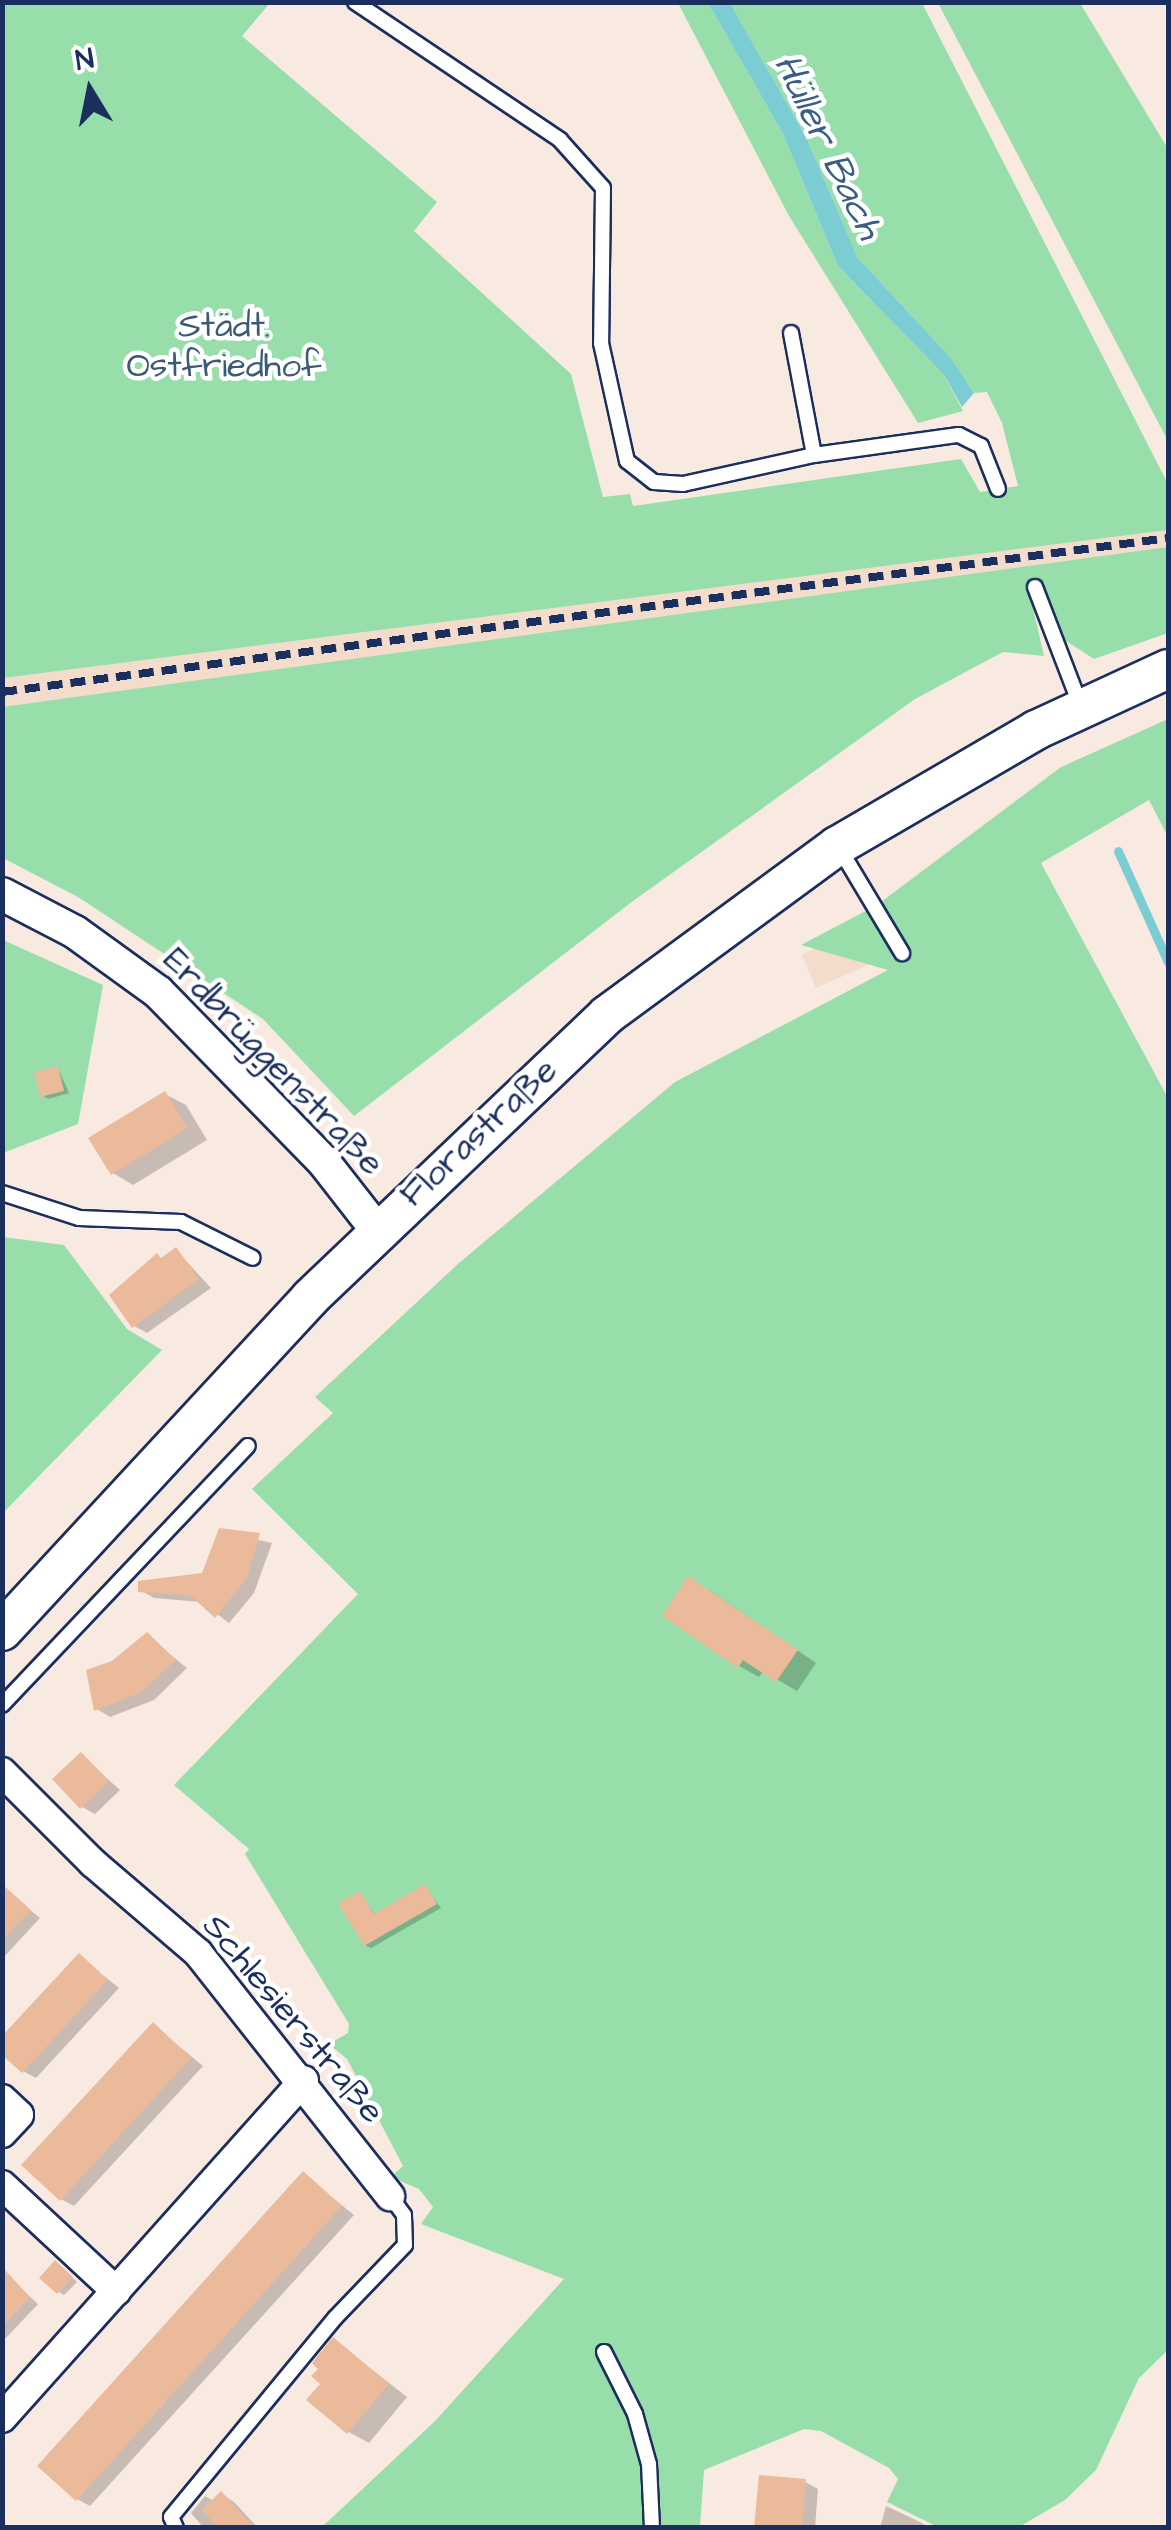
<!DOCTYPE html>
<meta charset="utf-8">
<style>
body{margin:0}
#map{position:relative;width:1171px;height:2530px;overflow:hidden;background:#f9eae1;font-family:"Architects Daughter",sans-serif}
div>[style]{position:absolute}
.built>*{inset:0;background:#f4dccc}
.green>*{inset:0;background:#97deab}
.water>*{inset:0;background:#7bcdd3}
.shadow>*{inset:0;background:#0003}
.stream>*{height:9px;margin:-4.5px;padding:0 4.5px;transform-origin:4.5px;border-radius:4.5px;background:#7bcdd3}
.building>*{inset:0;background:#eaba9b}
.roads{filter:drop-shadow(2px 0 #1b2f5e) drop-shadow(-2px 0 #1b2f5e) drop-shadow(0 2px #1b2f5e) drop-shadow(0 -2px #1b2f5e)}
.service>*{height:14px;margin:-7px;padding:0 7px;transform-origin:7px;border-radius:7px;background:#fff}
.minor>*{height:28px;margin:-14px;padding:0 14px;transform-origin:14px;border-radius:14px;background:#fff}
.tertiary>*{height:32px;margin:-16px;padding:0 16px;transform-origin:16px;border-radius:16px;background:#fff}
.secondary>*{height:38px;margin:-19px;padding:0 19px;transform-origin:19px;border-radius:19px;background:#fff}
.rail>*{height:8px;margin-top:-4px;transform-origin:0;background:repeating-linear-gradient(90deg,#1b2f5e 0 15px,transparent 0 23px)}
span{translate:-50% -50%;white-space:nowrap;text-align:center;line-height:1.15;-webkit-text-stroke:9px #fff;paint-order:stroke}
.park-label{font-size:35px;color:#3a5b71}
.street-label{font-size:35px;color:#1b2f5e}
.water-label{font-size:38px;color:#385e81;font-style:italic}
.frame{position:absolute;inset:0;border:5px solid #1b2f5e;pointer-events:none}
.north{position:absolute;left:40px;top:40px;width:100px;height:100px;-webkit-text-stroke:8px #fff;paint-order:stroke;rotate:350deg;font-size:28px;font-weight:700;line-height:40px;text-align:center;color:#1b2f5e}
.north::after{content:'';display:block;margin:auto;width:35px;height:45px;background:#1b2f5e;clip-path:polygon(50% 0,100% 100%,50% 72%,0 100%)}
</style>
<div id="map">
<div class="built">
<i style="clip-path:polygon(1168px 530px,1168px 547px,1094px 559px,3px 707px,2px 678px)"></i>
<i style="clip-path:polygon(859px 926px,877px 961px,816px 988px,802px 955px)"></i>
</div>
<div class="green">
<i style="clip-path:polygon(2px 3px,270px 3px,242px 36px,437px 202px,414px 231px,571px 374px,603px 497px,630px 494px,633px 506px,961px 459px,980px 492px,1018px 486px,1002px 423px,987px 392px,974px 393px,951px 358px,858px 258px,806px 137px,730px 3px,922px 3px,1168px 484px,1168px 530px,3px 678px)"></i>
<i style="clip-path:polygon(678px 3px,708px 3px,783px 134px,838px 266px,944px 375px,963px 411px,918px 423px,789px 216px)"></i>
<i style="clip-path:polygon(938px 3px,1080px 3px,1168px 149px,1168px 441px)"></i>
<i style="clip-path:polygon(1168px 547px,1168px 633px,1094px 659px,1063px 639px,1043px 585px,1028px 587px,1044px 656px,1003px 652px,915px 699px,633px 901px,354px 1116px,263px 1019px,78px 897px,3px 858px,2px 707px)"></i>
<i style="clip-path:polygon(1168px 719px,1168px 837px,1149px 800px,1041px 863px,1168px 1098px,1168px 2350px,1139px 2378px,1096px 2470px,1065px 2500px,1019px 2527px,938px 2527px,887px 2502px,898px 2479px,889px 2468px,821px 2431px,804px 2429px,704px 2470px,700px 2527px,322px 2527px,435px 2421px,564px 2279px,421px 2224px,433px 2207px,419px 2189px,391px 2177px,403px 2166px,347px 2059px,329px 2044px,348px 2033px,349px 2024px,245px 1854px,249px 1849px,174px 1785px,358px 1594px,252px 1489px,333px 1413px,315px 1397px,459px 1263px,675px 1082px,888px 970px,801px 945px,877px 905px,1061px 767px)"></i>
<i style="clip-path:polygon(3px 940px,103px 985px,78px 1124px,3px 1153px)"></i>
<i style="clip-path:polygon(3px 1237px,64px 1245px,127px 1329px,162px 1350px,3px 1513px)"></i>
</div>
<div class="water">
<i style="clip-path:polygon(708px 3px,730px 3px,806px 137px,858px 258px,951px 358px,974px 393px,962px 407px,944px 375px,838px 266px,783px 134px)"></i>
</div>
<div class="shadow">
<i style="clip-path:polygon(58px 1068px,69px 1093px,48px 1099px,42px 1095px)"></i>
<i style="clip-path:polygon(165px 1094px,186px 1105px,207px 1140px,133px 1185px,113px 1173px)"></i>
<i style="clip-path:polygon(176px 1250px,211px 1288px,147px 1333px,134px 1326px,163px 1260px)"></i>
<i style="clip-path:polygon(221px 1531px,272px 1543px,254px 1593px,229px 1623px,201px 1602px,154px 1598px,140px 1590px,204px 1575px)"></i>
<i style="clip-path:polygon(709px 1590px,816px 1663px,797px 1691px,763px 1671px,759px 1677px,739px 1666px)"></i>
<i style="clip-path:polygon(147px 1636px,187px 1668px,154px 1700px,110px 1717px,97px 1709px,114px 1664px)"></i>
<i style="clip-path:polygon(81px 1755px,120px 1790px,95px 1814px,82px 1807px)"></i>
<i style="clip-path:polygon(2px 1887px,40px 1918px,2px 1959px)"></i>
<i style="clip-path:polygon(425px 1887px,441px 1908px,371px 1948px,365px 1945px,360px 1894px,376px 1916px)"></i>
<i style="clip-path:polygon(80px 1957px,119px 1988px,36px 2078px,23px 2071px)"></i>
<i style="clip-path:polygon(153px 2025px,203px 2066px,74px 2206px,61px 2199px)"></i>
<i style="clip-path:polygon(303px 2174px,354px 2215px,90px 2506px,77px 2499px)"></i>
<i style="clip-path:polygon(61px 2267px,77px 2282px,64px 2295px,59px 2292px)"></i>
<i style="clip-path:polygon(2px 2271px,38px 2304px,6px 2338px,2px 2336px)"></i>
<i style="clip-path:polygon(334px 2340px,407px 2397px,369px 2443px,349px 2432px,324px 2383px)"></i>
<i style="clip-path:polygon(805px 2482px,818px 2489px,815px 2528px,757px 2528px)"></i>
<i style="clip-path:polygon(221px 2494px,234px 2502px,258px 2528px,204px 2528px,191px 2513px,205px 2496px,214px 2501px)"></i>
<i style="clip-path:polygon(886px 2506px,920px 2522px,930px 2528px,880px 2528px)"></i>
</div>
<div class="stream">
<i style="left:1118px;top:851px;width:122px;rotate:65.8deg"></i>
</div>
<div class="building">
<i style="clip-path:polygon(58px 1066px,64px 1091px,40px 1097px,34px 1072px)"></i>
<i style="clip-path:polygon(165px 1091px,188px 1128px,111px 1175px,88px 1138px)"></i>
<i style="clip-path:polygon(176px 1247px,199px 1279px,132px 1328px,109px 1295px,157px 1253px,161px 1258px)"></i>
<i style="clip-path:polygon(219px 1528px,260px 1533px,247px 1578px,215px 1618px,191px 1596px,138px 1592px,138px 1581px,202px 1573px)"></i>
<i style="clip-path:polygon(688px 1576px,798px 1650px,776px 1682px,743px 1660px,738px 1668px,662px 1616px)"></i>
<i style="clip-path:polygon(147px 1632px,176px 1660px,140px 1693px,94px 1711px,86px 1670px,112px 1661px)"></i>
<i style="clip-path:polygon(81px 1752px,109px 1781px,80px 1809px,52px 1779px)"></i>
<i style="clip-path:polygon(2px 1884px,31px 1910px,2px 1941px)"></i>
<i style="clip-path:polygon(425px 1884px,437px 1904px,364px 1946px,338px 1903px,360px 1891px,374px 1914px)"></i>
<i style="clip-path:polygon(79px 1953px,108px 1980px,22px 2073px,2px 2055px,2px 2036px)"></i>
<i style="clip-path:polygon(153px 2022px,191px 2058px,60px 2201px,21px 2165px)"></i>
<i style="clip-path:polygon(303px 2171px,342px 2206px,76px 2501px,37px 2466px)"></i>
<i style="clip-path:polygon(55px 2260px,73px 2277px,57px 2294px,39px 2278px)"></i>
<i style="clip-path:polygon(2px 2267px,30px 2297px,2px 2327px)"></i>
<i style="clip-path:polygon(333px 2337px,389px 2384px,347px 2434px,306px 2400px,320px 2384px,311px 2376px,318px 2369px,312px 2363px)"></i>
<i style="clip-path:polygon(759px 2475px,806px 2479px,802px 2528px,754px 2528px)"></i>
<i style="clip-path:polygon(221px 2491px,255px 2528px,218px 2528px,202px 2510px)"></i>
</div>
<div class="roads">
<div class="service">
<i style="left:355px;top:2px;width:247px;rotate:33.9deg"></i>
<i style="left:560px;top:140px;width:64px;rotate:48.1deg"></i>
<i style="left:603px;top:188px;width:155px;rotate:90.7deg"></i>
<i style="left:601px;top:343px;width:121px;rotate:77.6deg"></i>
<i style="left:627px;top:461px;width:34px;rotate:38deg"></i>
<i style="left:654px;top:482px;width:29px;rotate:4deg"></i>
<i style="left:683px;top:484px;width:134px;rotate:-12.5deg"></i>
<i style="left:814px;top:455px;width:146px;rotate:-7.9deg"></i>
<i style="left:959px;top:435px;width:25px;rotate:27deg"></i>
<i style="left:981px;top:446px;width:46px;rotate:68.4deg"></i>
<i style="left:791px;top:333px;width:124px;rotate:79.3deg"></i>
<i style="left:1035px;top:587px;width:129px;rotate:69deg"></i>
<i style="left:838px;top:846px;width:125px;rotate:59.1deg"></i>
<i style="left:2px;top:1193px;width:81px;rotate:18deg"></i>
<i style="left:79px;top:1218px;width:102px;rotate:2.2deg"></i>
<i style="left:181px;top:1222px;width:80px;rotate:26.6deg"></i>
<i style="left:2px;top:1705px;width:357px;rotate:-46.5deg"></i>
<i style="left:604px;top:2352px;width:69px;rotate:63.4deg"></i>
<i style="left:635px;top:2414px;width:52px;rotate:74.4deg"></i>
<i style="left:649px;top:2464px;width:64px;rotate:87.3deg"></i>
<i style="left:176px;top:2528px;width:12px;rotate:-114deg"></i>
<i style="left:171px;top:2517px;width:258px;rotate:-50.5deg"></i>
<i style="left:335px;top:2318px;width:101px;rotate:-46.2deg"></i>
<i style="left:405px;top:2245px;width:30px;rotate:-92deg"></i>
<i style="left:404px;top:2215px;width:24px;rotate:-126deg"></i>
</div>
<div class="minor">
<i style="left:2px;top:1772px;width:129px;rotate:45deg"></i>
<i style="left:93px;top:1863px;width:138px;rotate:40.6deg"></i>
<i style="left:198px;top:1953px;width:310px;rotate:51.7deg"></i>
<i style="left:2px;top:2099px;width:23px;rotate:43deg"></i>
<i style="left:19px;top:2115px;width:25px;rotate:133deg"></i>
<i style="left:2px;top:2185px;width:156px;rotate:42.9deg"></i>
<i style="left:2px;top:2418px;width:453px;rotate:-48.2deg"></i>
</div>
<div class="tertiary">
<i style="left:2px;top:894px;width:82px;rotate:27.5deg"></i>
<i style="left:75px;top:932px;width:102px;rotate:35.9deg"></i>
<i style="left:158px;top:992px;width:236px;rotate:45.7deg"></i>
<i style="left:323px;top:1161px;width:88px;rotate:52deg"></i>
</div>
<div class="secondary">
<i style="left:2px;top:1631px;width:454px;rotate:-47.2deg"></i>
<i style="left:310px;top:1298px;width:410px;rotate:-43.6deg"></i>
<i style="left:607px;top:1015px;width:285px;rotate:-36.3deg"></i>
<i style="left:837px;top:846px;width:230px;rotate:-30.2deg"></i>
<i style="left:1036px;top:730px;width:145px;rotate:-24.8deg"></i>
</div>
</div>
<div class="rail">
<i style="left:2px;top:692px;width:1176px;rotate:-7.52deg"></i>
</div>
<div class="park-label">
<span style="left:224px;top:346px">Städt.<br>Ostfriedhof</span>
</div>
<div class="street-label">
<span style="left:273px;top:1062px;rotate:46deg">Erdbrüggenstraße</span>
<span style="left:479px;top:1133px;rotate:-43deg">Florastraße</span>
<span style="left:293px;top:2019px;rotate:50deg">Schlesierstraße</span>
</div>
<div class="water-label">
<span style="left:827px;top:147px;rotate:64deg">Hüller Bach</span>
</div>
<div class="frame"></div>
<div class="north">N</div>
</div>
